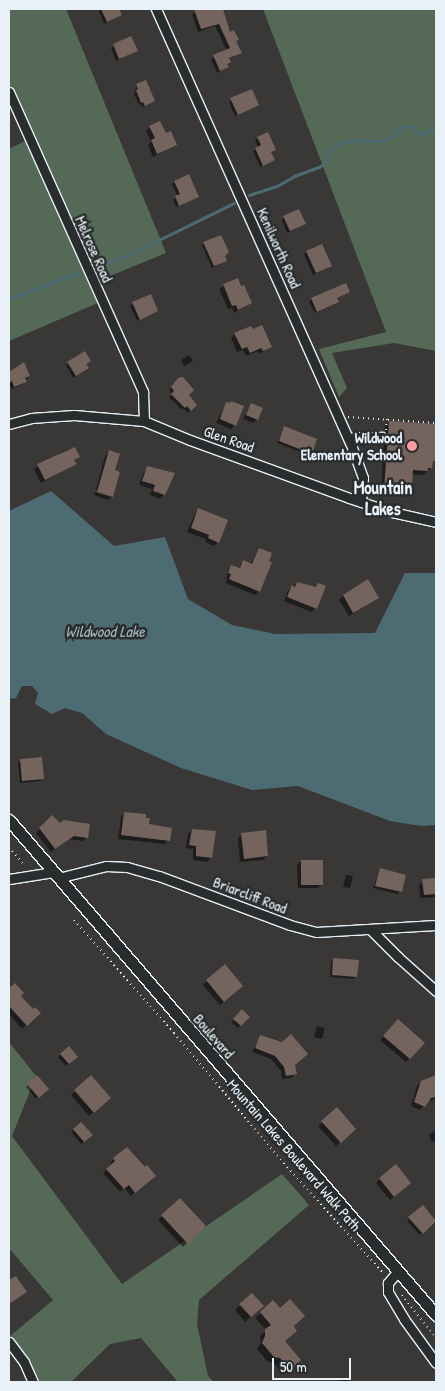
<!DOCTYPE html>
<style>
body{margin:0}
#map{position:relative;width:445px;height:1391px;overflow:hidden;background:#393837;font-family:"Patrick Hand",sans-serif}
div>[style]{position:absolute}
.green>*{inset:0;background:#546a56}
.water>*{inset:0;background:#4d6b72}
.shadow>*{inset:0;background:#0007}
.stream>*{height:3px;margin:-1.5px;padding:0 1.5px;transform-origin:1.5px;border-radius:1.5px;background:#4d6b72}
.building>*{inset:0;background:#75635d}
.path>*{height:2px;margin-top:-1px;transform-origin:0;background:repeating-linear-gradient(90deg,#e8f1f8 0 1px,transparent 0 5px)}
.roads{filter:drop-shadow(1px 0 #e8f1f8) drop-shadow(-1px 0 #e8f1f8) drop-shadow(0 1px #e8f1f8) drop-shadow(0 -1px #e8f1f8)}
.lane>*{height:4.5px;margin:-2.25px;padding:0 2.25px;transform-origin:2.25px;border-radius:2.25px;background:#2a2d2e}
.street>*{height:9px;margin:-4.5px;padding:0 4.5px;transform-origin:4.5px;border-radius:4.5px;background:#2a2d2e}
.secondary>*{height:11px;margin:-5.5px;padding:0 5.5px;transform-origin:5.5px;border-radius:5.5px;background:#2a2d2e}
.dots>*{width:14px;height:14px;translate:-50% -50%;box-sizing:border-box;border:2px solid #2a2d2e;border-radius:50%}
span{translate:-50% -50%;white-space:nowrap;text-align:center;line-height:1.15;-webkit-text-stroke:5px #2a2d2e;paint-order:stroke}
.street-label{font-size:15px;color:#e8f1f8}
.poi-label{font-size:15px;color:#e8f1f8;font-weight:700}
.right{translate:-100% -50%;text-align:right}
.water-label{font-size:16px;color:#a2b5bc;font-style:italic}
.quarter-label{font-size:18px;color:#e8f1f8;font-weight:700}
.frame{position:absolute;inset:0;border:10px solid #e8f1f8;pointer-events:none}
.scale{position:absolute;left:272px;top:1358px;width:79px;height:22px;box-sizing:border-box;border:2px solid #e8f1f8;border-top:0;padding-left:6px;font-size:15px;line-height:18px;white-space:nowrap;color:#e8f1f8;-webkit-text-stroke:4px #2a2d2e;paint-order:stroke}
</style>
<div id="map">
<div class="green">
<i style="clip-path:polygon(9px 9px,66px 9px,166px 253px,93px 283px,100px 302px,9px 341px,9px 149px,29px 139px,9px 90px)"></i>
<i style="clip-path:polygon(263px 9px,436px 9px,436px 351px,394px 343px,332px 353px,347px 388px,339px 397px,319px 349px,386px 332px)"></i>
<i style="clip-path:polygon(9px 1042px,36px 1076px,12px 1136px,122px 1284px,282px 1174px,309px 1205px,199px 1300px,197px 1324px,208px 1376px,214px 1382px,178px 1382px,141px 1338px,110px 1344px,71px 1382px,28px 1382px,9px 1343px,9px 1337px,53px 1300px,9px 1248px)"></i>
</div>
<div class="water">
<i style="clip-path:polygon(51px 491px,114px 546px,165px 537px,188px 599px,232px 625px,275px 634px,375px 633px,405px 573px,436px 573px,436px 825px,421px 826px,390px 821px,298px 786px,252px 790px,181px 768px,106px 734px,82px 713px,65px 708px,52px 714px,35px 704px,38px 693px,32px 686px,22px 686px,16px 698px,11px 699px,9px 696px,9px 511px)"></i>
</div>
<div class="shadow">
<i style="clip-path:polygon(98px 9px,117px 9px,120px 15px,104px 24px)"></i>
<i style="clip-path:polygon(203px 9px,222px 9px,230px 34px,240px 52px,229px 59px,227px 67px,217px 73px,211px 59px,227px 51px,215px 26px,198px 32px,192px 14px)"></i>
<i style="clip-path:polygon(130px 38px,136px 51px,116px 61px,111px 48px)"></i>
<i style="clip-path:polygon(137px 85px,154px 101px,151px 103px,142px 107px,141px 104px,139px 105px,134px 94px)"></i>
<i style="clip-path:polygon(231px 100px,258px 105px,235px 116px,229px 102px)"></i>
<i style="clip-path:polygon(150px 127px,165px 135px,176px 144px,153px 157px,148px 145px,151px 142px,146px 131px)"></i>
<i style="clip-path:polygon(258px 138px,275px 150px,270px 153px,273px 160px,260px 167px,253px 151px,258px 148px,255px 140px)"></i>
<i style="clip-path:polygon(175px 182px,198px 196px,176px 207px,173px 200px,178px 197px,172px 184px)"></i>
<i style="clip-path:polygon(284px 217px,305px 224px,287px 233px,282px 220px)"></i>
<i style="clip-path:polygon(204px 243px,224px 255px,226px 260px,212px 268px,202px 245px)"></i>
<i style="clip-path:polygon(306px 252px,330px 266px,313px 275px,304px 254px)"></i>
<i style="clip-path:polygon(237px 279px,251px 303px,234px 313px,232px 308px,228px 309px,219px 289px)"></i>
<i style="clip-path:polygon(349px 291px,336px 299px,337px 302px,335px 304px,315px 313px,309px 302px,312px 299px)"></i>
<i style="clip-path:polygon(133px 304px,157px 311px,137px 321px,130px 306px)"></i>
<i style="clip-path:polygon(235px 334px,271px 347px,259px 354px,257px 351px,246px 356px,243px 350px,237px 352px,231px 338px)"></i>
<i style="clip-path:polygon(189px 355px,193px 361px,184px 366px,181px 360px)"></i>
<i style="clip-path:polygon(68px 363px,85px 364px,85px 370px,73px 378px,66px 365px)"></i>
<i style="clip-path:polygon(23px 364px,29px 376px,23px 384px,12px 389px,9px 383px,9px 373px)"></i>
<i style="clip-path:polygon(176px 382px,196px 405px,188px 413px,183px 408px,182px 410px,169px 397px,173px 394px,169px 390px)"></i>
<i style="clip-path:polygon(227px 403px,235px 425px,231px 429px,216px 423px)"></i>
<i style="clip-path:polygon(251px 405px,257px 419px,253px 423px,243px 419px)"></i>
<i style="clip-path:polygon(389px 422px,436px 429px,436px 463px,432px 458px,431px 468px,427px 472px,423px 475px,412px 474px,410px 490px,406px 494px,381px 492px,385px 426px)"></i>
<i style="clip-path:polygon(285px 428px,311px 453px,308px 455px,277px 443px)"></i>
<i style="clip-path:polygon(68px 449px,79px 457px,74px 461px,75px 464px,41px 483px,34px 469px)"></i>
<i style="clip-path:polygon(109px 452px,112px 496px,111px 497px,111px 495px,96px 490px,105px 456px)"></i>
<i style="clip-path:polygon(148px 468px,164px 494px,160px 499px,150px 495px,152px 489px,139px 485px,144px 472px)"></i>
<i style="clip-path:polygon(95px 492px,111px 497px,108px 500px,94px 495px)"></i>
<i style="clip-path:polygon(199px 510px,218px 542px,214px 546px,205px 542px,206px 539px,187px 532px,195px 514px)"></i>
<i style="clip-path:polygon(259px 549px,259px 591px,255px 595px,226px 583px,228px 570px,232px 566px,238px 569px,243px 561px,251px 564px)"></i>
<i style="clip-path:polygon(297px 583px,315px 588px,319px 584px,316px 608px,312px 612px,284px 601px,288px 591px)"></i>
<i style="clip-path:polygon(343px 596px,377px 598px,349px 616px,339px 600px)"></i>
<i style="clip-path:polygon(21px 760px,43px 779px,40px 781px,20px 783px,18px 763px)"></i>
<i style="clip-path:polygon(124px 813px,168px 840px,165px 844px,118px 839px,121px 817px)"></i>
<i style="clip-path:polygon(52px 817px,60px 825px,87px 837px,83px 841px,68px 839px,51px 852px,36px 833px)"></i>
<i style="clip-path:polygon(192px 830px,214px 832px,211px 858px,207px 862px,193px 860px,193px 849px,186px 848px,188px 834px)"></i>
<i style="clip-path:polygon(242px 834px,267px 856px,263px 860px,240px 862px,238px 838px)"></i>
<i style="clip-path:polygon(301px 861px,322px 884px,318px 888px,298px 888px,297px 865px)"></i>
<i style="clip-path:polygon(380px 869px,405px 876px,398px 894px,373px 888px)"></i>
<i style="clip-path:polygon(346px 875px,353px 876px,350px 888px,343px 887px)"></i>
<i style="clip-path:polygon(436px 879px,436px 897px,420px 898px,419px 885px,423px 881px)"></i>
<i style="clip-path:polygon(334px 959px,356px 977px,354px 979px,330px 977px,331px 961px)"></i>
<i style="clip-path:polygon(207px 981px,238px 990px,220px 1005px,203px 985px)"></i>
<i style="clip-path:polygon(15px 984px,20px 996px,33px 1011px,39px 1013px,22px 1029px,9px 1014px,9px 990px)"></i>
<i style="clip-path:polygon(242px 1011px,248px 1017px,238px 1028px,231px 1022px)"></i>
<i style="clip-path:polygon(394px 1025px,410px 1058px,406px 1062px,380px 1040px)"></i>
<i style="clip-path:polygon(317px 1026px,325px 1028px,322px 1039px,314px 1037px)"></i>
<i style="clip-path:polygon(261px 1036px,294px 1065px,295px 1074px,291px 1078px,282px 1079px,281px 1071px,271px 1059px,252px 1052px)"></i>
<i style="clip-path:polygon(69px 1048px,76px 1056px,66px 1066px,58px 1057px)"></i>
<i style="clip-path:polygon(436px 1076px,436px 1099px,427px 1102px,420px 1110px,411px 1106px,417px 1086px,421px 1082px)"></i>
<i style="clip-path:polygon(37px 1077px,47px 1089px,36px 1099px,26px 1087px)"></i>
<i style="clip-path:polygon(91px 1077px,105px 1102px,89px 1116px,71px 1095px)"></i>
<i style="clip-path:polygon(336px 1109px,354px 1129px,336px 1146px,318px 1126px)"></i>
<i style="clip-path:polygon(81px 1123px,91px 1135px,81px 1144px,71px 1132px)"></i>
<i style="clip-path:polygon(436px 1130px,436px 1140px,432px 1142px,429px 1135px)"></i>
<i style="clip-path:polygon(114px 1159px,150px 1179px,131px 1196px,124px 1188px,120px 1192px,103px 1173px,112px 1165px,110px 1163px)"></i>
<i style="clip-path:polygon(380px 1179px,405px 1187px,390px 1200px,376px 1183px)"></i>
<i style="clip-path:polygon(180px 1200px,205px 1226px,183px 1247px,158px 1220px)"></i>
<i style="clip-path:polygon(422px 1207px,435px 1222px,420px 1235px,407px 1221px)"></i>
<i style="clip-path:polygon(273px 1302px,292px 1327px,283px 1342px,294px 1366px,284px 1374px,274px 1363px,268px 1362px,257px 1349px,261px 1343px,260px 1336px,266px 1330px,255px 1318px)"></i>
<i style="clip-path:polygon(240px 1305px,257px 1311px,245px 1322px,235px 1310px)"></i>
<i style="clip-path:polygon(348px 1378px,349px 1382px,338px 1382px)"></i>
</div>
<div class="stream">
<i style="left:249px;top:195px;width:29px;rotate:-18deg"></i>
<i style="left:277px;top:186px;width:20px;rotate:-30deg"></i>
<i style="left:294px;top:176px;width:27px;rotate:-20deg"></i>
<i style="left:319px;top:167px;width:9px;rotate:-36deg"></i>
<i style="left:326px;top:162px;width:9px;rotate:-77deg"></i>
<i style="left:328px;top:153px;width:17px;rotate:-40deg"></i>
<i style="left:341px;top:142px;width:21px;rotate:-5deg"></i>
<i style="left:362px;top:140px;width:21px;rotate:3deg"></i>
<i style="left:383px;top:141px;width:11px;rotate:-22deg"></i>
<i style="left:393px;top:137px;width:8px;rotate:-60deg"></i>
<i style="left:397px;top:130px;width:10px;rotate:-24deg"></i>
<i style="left:406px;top:126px;width:8px;rotate:7deg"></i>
<i style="left:414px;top:127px;width:6px;rotate:72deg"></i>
<i style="left:416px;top:133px;width:10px"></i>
<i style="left:426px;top:133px;width:12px;rotate:-35deg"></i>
<i style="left:96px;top:266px;width:36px;rotate:-19deg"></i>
<i style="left:130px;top:254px;width:116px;rotate:-26.1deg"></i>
<i style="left:9px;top:299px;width:75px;rotate:-21.1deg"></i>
</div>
<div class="building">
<i style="clip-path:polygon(101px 9px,119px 9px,122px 15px,107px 22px)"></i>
<i style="clip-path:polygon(194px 9px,223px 9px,230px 32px,234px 30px,239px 40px,236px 41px,242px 53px,229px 58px,231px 62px,227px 64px,229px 67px,220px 71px,213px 55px,230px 48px,219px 24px,201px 29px)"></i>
<i style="clip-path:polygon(131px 36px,138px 51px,119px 59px,113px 44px)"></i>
<i style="clip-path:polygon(146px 80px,155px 101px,145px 106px,143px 102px,141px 103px,136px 90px,138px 89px,136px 84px)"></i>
<i style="clip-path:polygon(252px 89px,259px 105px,238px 115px,230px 98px)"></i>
<i style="clip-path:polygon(160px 121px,166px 133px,171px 131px,177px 145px,157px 154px,151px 140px,155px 138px,149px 126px)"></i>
<i style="clip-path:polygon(268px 132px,276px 150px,271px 152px,275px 160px,263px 166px,255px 148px,261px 145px,257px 137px)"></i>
<i style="clip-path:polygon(189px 174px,199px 197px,179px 206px,175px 196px,180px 194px,174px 181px)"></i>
<i style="clip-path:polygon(299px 209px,306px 224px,290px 231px,283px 216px)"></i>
<i style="clip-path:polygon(221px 235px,229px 252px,225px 256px,227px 261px,214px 266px,203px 242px)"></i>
<i style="clip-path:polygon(322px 244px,332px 266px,316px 273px,306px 251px)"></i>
<i style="clip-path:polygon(238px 278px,241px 286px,244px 285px,252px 303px,238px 310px,236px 305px,232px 306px,223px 284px)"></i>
<i style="clip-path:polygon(346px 283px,350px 292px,337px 298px,339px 302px,317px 312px,311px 298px)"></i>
<i style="clip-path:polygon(151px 294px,158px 311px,140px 320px,132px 302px)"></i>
<i style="clip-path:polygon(262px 325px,272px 347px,263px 351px,261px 348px,250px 353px,247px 347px,242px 349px,234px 333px,251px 326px,253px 329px)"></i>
<i style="clip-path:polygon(85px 351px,91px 361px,86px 364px,89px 368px,76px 376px,67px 362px)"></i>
<i style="clip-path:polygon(24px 362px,30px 376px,25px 378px,27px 382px,14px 387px,12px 381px,9px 383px,9px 372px)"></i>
<i style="clip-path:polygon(183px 377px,194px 390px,189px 395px,197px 405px,191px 411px,187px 406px,185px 408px,171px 394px,174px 391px,171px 387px,178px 378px)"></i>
<i style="clip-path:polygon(231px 401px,244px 406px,236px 426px,220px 419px,226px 402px,230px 403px)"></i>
<i style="clip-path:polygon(251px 403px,263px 408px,258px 420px,246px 415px)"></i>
<i style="clip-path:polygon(389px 421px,436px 424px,436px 461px,433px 461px,432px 468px,428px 468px,428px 471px,413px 470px,412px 491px,384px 489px)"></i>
<i style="clip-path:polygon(284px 426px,317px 439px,312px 454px,279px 441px)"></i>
<i style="clip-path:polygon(75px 447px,80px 457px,74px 460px,77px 464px,45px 480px,37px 464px)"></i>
<i style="clip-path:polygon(109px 450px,120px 454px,115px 470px,120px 472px,113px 497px,97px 492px)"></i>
<i style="clip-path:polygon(147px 466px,175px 473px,165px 495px,153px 491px,155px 485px,142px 481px)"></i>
<i style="clip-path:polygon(198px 508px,228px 520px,219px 543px,208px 538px,209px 535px,191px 528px)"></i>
<i style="clip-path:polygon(259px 548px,272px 553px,269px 561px,272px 562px,260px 592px,229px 579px,231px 574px,228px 573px,231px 565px,240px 568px,243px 560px,252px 564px)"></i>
<i style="clip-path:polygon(368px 579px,379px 598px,353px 613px,343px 595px)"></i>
<i style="clip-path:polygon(297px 582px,316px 587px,318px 583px,326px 586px,317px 609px,287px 597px,292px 585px,295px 587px)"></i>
<i style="clip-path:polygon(42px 757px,44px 779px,22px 781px,20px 759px)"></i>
<i style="clip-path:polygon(124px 812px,146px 814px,146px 818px,150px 818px,149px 824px,172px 828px,170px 841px,121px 835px)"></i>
<i style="clip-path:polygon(52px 815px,60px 823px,64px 820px,90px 824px,88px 838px,74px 836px,55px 849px,39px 828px)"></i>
<i style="clip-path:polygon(192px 829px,216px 831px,212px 858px,196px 856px,196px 846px,189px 845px)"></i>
<i style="clip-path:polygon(266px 830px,268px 856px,244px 859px,241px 833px)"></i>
<i style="clip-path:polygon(301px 860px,323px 860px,323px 885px,301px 885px)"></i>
<i style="clip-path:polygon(380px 868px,406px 875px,402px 892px,375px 886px)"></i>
<i style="clip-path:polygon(436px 878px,436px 894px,424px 895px,422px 879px)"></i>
<i style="clip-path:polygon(333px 958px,359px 960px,357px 977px,332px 975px)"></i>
<i style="clip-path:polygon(225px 964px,243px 986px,224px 1002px,206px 980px)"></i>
<i style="clip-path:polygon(15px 983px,24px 993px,21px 996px,33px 1009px,35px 1007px,41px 1013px,27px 1026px,9px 1006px,9px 988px)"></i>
<i style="clip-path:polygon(242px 1009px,250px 1017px,241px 1026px,233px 1019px)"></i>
<i style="clip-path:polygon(398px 1019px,425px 1043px,410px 1059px,383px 1036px)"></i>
<i style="clip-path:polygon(291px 1034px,308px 1054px,295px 1065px,297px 1074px,286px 1076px,284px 1067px,275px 1056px,255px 1048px,260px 1035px,282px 1042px)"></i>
<i style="clip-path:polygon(69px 1046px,78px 1057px,69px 1064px,60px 1054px)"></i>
<i style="clip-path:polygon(37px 1075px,49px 1089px,39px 1098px,27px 1084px)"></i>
<i style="clip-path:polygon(91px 1075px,111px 1098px,94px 1113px,74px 1090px)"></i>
<i style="clip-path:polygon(436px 1075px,436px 1097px,431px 1098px,425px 1107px,414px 1102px,421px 1081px)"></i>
<i style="clip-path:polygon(337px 1107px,356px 1129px,341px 1143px,321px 1121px)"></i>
<i style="clip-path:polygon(81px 1122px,93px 1135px,84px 1142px,73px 1129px)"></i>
<i style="clip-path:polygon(127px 1147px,145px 1167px,147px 1165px,156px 1176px,135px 1193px,129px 1185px,124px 1189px,106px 1169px,115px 1161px,113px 1158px)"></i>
<i style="clip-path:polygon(396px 1164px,411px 1183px,394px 1197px,379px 1178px)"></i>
<i style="clip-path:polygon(180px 1198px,206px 1226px,188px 1244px,161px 1215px)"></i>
<i style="clip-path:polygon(423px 1205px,436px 1221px,423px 1234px,408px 1217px)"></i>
<i style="clip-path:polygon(16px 1276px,27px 1292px,9px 1304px,9px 1280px)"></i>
<i style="clip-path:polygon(252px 1293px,264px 1306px,251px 1317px,239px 1304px)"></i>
<i style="clip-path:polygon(290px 1299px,305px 1316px,294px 1326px,297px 1331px,285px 1341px,301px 1360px,290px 1370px,280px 1358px,274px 1357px,262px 1343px,265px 1336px,265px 1329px,271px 1325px,260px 1312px,273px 1300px,280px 1308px)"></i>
</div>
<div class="path">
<i style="left:348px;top:417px;width:88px;rotate:3.9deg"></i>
<i style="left:386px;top:430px;width:11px;rotate:-85deg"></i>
<i style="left:378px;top:443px;width:8px;rotate:7deg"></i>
<i style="left:386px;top:444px;width:2px;rotate:-90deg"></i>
<i style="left:9px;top:847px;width:25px;rotate:50deg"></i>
<i style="left:74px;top:920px;width:151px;rotate:48.5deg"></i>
<i style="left:174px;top:1033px;width:175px;rotate:49.9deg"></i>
<i style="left:287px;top:1167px;width:144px;rotate:47.8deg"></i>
<i style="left:402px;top:1295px;width:55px;rotate:51.7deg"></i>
</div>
<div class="roads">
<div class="lane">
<i style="left:347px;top:436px;width:35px;rotate:-2deg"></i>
</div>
<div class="street">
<i style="left:156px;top:9px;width:474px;rotate:65.9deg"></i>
<i style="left:350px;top:442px;width:38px;rotate:70deg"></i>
<i style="left:363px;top:478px;width:24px;rotate:95deg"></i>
<i style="left:9px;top:92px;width:329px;rotate:65.9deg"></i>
<i style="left:143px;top:392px;width:29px;rotate:88deg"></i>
<i style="left:9px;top:424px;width:23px;rotate:-15deg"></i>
<i style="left:31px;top:418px;width:43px;rotate:-4deg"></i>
<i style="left:74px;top:415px;width:70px;rotate:4.9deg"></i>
<i style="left:144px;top:421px;width:50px;rotate:22.4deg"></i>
<i style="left:190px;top:440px;width:169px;rotate:20deg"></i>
<i style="left:349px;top:498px;width:45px;rotate:18deg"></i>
<i style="left:392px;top:512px;width:45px;rotate:12.8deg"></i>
<i style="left:58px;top:878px;width:49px;rotate:-14deg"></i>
<i style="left:106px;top:866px;width:21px;rotate:3deg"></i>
<i style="left:127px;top:867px;width:33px;rotate:16deg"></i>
<i style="left:159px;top:876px;width:140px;rotate:20.5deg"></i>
<i style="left:290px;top:925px;width:27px;rotate:15deg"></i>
<i style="left:316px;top:932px;width:120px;rotate:-3.3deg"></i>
<i style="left:9px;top:879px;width:45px;rotate:-9deg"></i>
<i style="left:370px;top:929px;width:40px;rotate:45deg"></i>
<i style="left:398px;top:957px;width:51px;rotate:41.8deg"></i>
<i style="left:398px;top:1271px;width:16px;rotate:130deg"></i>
<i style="left:388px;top:1283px;width:9px;rotate:90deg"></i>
<i style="left:388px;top:1292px;width:31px;rotate:59deg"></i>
<i style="left:404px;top:1319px;width:54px;rotate:54deg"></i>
<i style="left:9px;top:1342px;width:25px;rotate:53deg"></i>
<i style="left:24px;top:1362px;width:22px;rotate:66deg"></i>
</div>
<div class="secondary">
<i style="left:9px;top:820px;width:654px;rotate:49.22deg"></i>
</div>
</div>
<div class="dots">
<i style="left:412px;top:446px;background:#ff9aa2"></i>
</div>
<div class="street-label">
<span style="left:279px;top:248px;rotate:66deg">Kenilworth Road</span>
<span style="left:94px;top:249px;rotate:66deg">Melrose Road</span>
<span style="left:229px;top:439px;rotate:19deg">Glen Road</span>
<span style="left:250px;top:895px;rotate:21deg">Briarcliff Road</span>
<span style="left:214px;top:1036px;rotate:49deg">Boulevard</span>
<span style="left:294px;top:1155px;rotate:49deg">Mountain Lakes Boulevard Walk Path</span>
</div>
<div class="poi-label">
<span class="right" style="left:402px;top:446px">Wildwood<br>Elementary School</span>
</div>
<div class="water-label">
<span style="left:105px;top:631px">Wildwood Lake</span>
</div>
<div class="quarter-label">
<span style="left:383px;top:499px">Mountain<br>Lakes</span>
</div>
<div class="frame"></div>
<div class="scale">50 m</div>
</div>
